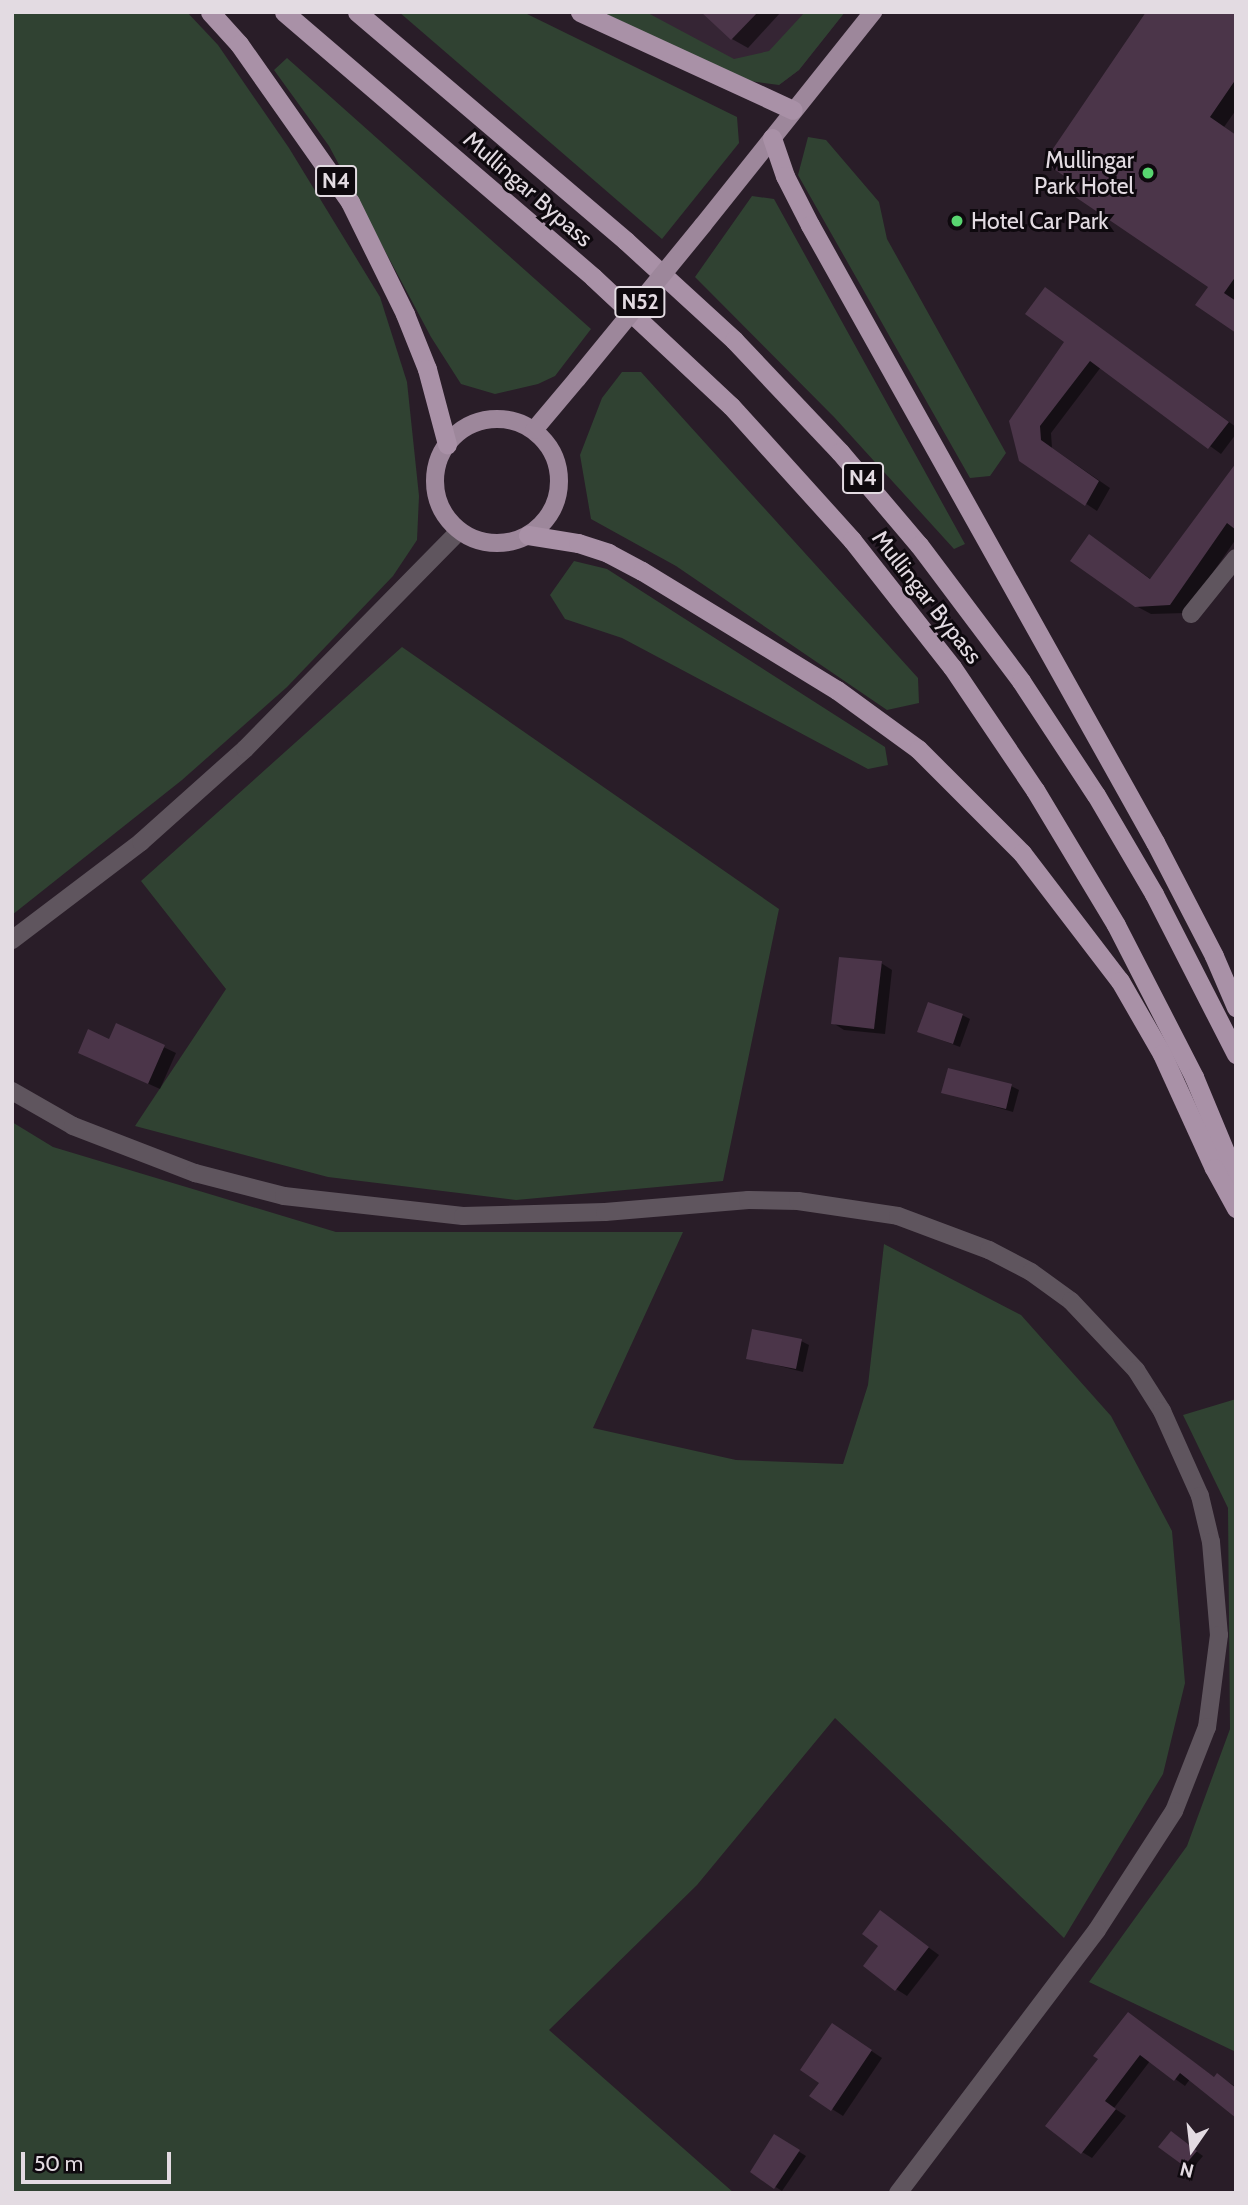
<!DOCTYPE html>
<style>
body{margin:0}
#map{position:relative;width:1248px;height:2205px;overflow:hidden;background:#291d28;font-family:Cabin,sans-serif}
div>[style]{position:absolute}
.built>*{inset:0;background:#352534}
.green>*{inset:0;background:#304232}
.shadow>*{inset:0;background:#0007}
.building>*{inset:0;background:#4b3549}
.minor>*{height:18px;margin:-9px;padding:0 9px;transform-origin:9px;border-radius:9px;background:#5f555e}
.primary>*{height:18px;margin:-9px;padding:0 9px;transform-origin:9px;border-radius:9px;background:#9d879b}
.primary>.ring{margin:-9px;padding:0;box-sizing:content-box;background:none;border:18px solid #9d879b;border-radius:50%}
.trunk>*{height:19px;margin:-9.5px;padding:0 9.5px;transform-origin:9.5px;border-radius:9.5px;background:#a991a7}
.primary-bridge>*{height:18px;margin:-9px;padding:0 9px;transform-origin:9px;border-radius:9px;background:#9d879b}
.dots>*{width:19px;height:19px;translate:-50% -50%;box-sizing:border-box;border:4px solid #0e090e;border-radius:50%}
span{translate:-50% -50%;white-space:nowrap;text-align:center;line-height:1.15;-webkit-text-stroke:6px #0e090e;paint-order:stroke}
.shield-label span{padding:2px 5px;background:#0e090e;border:2px solid;border-radius:5px;-webkit-text-stroke-width:0}
.shield-label{font-size:21px;color:#e3dbe2;font-weight:700}
.poi-label{font-size:23px;color:#e3dbe2}
.right{translate:-100% -50%;text-align:right}
.left{translate:0 -50%;text-align:left}
.street-label{font-size:23px;color:#e3dbe2}
.frame{position:absolute;inset:0;border:14px solid #e3dbe2;pointer-events:none}
.north{position:absolute;left:1157px;top:2114px;width:70px;height:70px;-webkit-text-stroke:5px #0e090e;paint-order:stroke;rotate:194deg;font-size:19px;font-weight:700;line-height:28px;text-align:center;color:#e3dbe2}
.north::after{content:'';display:block;margin:auto;width:24px;height:32px;background:#e3dbe2;clip-path:polygon(50% 0,100% 100%,50% 72%,0 100%)}
.scale{position:absolute;left:21px;top:2152px;width:150px;height:32px;box-sizing:border-box;border:4px solid #e3dbe2;border-top:0;padding-left:9px;font-size:21px;line-height:24px;white-space:nowrap;color:#e3dbe2;-webkit-text-stroke:5px #0e090e;paint-order:stroke}
</style>
<div id="map">
<div class="built">
<i style="clip-path:polygon(625px 12px,845px 12px,799px 70px,779px 85px)"></i>
</div>
<div class="green">
<i style="clip-path:polygon(12px 12px,187px 12px,218px 45px,289px 148px,380px 297px,407px 382px,419px 496px,417px 540px,393px 576px,287px 687px,182px 780px,12px 915px)"></i>
<i style="clip-path:polygon(399px 12px,523px 12px,737px 117px,739px 143px,662px 239px)"></i>
<i style="clip-path:polygon(602px 12px,646px 12px,734px 59px,769px 51px,805px 12px,845px 12px,799px 70px,779px 85px,743px 80px)"></i>
<i style="clip-path:polygon(287px 58px,591px 329px,555px 376px,538px 384px,495px 394px,461px 384px,431px 337px,329px 146px,274px 70px)"></i>
<i style="clip-path:polygon(808px 137px,826px 140px,879px 202px,887px 239px,1006px 453px,990px 476px,970px 478px,798px 175px)"></i>
<i style="clip-path:polygon(752px 196px,774px 199px,965px 544px,954px 549px,834px 417px,695px 277px)"></i>
<i style="clip-path:polygon(622px 372px,641px 372px,918px 678px,919px 703px,887px 710px,676px 566px,591px 519px,580px 455px,602px 398px)"></i>
<i style="clip-path:polygon(574px 561px,607px 569px,885px 747px,888px 765px,868px 769px,622px 638px,565px 619px,550px 595px)"></i>
<i style="clip-path:polygon(402px 647px,779px 909px,723px 1181px,516px 1200px,328px 1177px,135px 1126px,226px 989px,141px 881px)"></i>
<i style="clip-path:polygon(12px 1122px,53px 1147px,336px 1232px,683px 1232px,593px 1428px,736px 1460px,843px 1464px,868px 1385px,884px 1244px,1021px 1315px,1111px 1416px,1172px 1531px,1185px 1683px,1163px 1774px,1064px 1938px,835px 1718px,697px 1885px,549px 2030px,734px 2193px,12px 2193px)"></i>
<i style="clip-path:polygon(1236px 1399px,1236px 2052px,1089px 1982px,1187px 1846px,1230px 1729px,1228px 1508px,1183px 1415px)"></i>
</div>
<div class="shadow">
<i style="clip-path:polygon(704px 12px,781px 12px,748px 48px,732px 39px)"></i>
<i style="clip-path:polygon(1236px 21px,1236px 110px,1224px 127px,1236px 136px,1236px 330px,1210px 287px,1073px 194px)"></i>
<i style="clip-path:polygon(1046px 289px,1236px 427px,1236px 434px,1221px 454px,1101px 367px,1051px 433px,1052px 448px,1110px 488px,1097px 511px,1020px 460px,1067px 341px)"></i>
<i style="clip-path:polygon(1236px 467px,1236px 539px,1185px 613px,1151px 614px,1136px 606px,1090px 536px,1152px 580px)"></i>
<i style="clip-path:polygon(881px 963px,892px 970px,885px 1034px,844px 1030px,833px 1023px)"></i>
<i style="clip-path:polygon(962px 1015px,970px 1019px,960px 1047px,920px 1032px)"></i>
<i style="clip-path:polygon(117px 1025px,176px 1053px,160px 1089px,91px 1058px,110px 1041px)"></i>
<i style="clip-path:polygon(1011px 1086px,1019px 1090px,1013px 1112px,943px 1092px)"></i>
<i style="clip-path:polygon(801px 1341px,809px 1345px,803px 1372px,748px 1358px)"></i>
<i style="clip-path:polygon(881px 1913px,939px 1955px,907px 1996px,896px 1989px,881px 1946px)"></i>
<i style="clip-path:polygon(1128px 2014px,1215px 2078px,1218px 2075px,1236px 2087px,1236px 2116px,1190px 2079px,1185px 2086px,1150px 2061px,1114px 2108px,1126px 2116px,1092px 2158px,1082px 2152px,1100px 2059px)"></i>
<i style="clip-path:polygon(843px 2032px,882px 2058px,843px 2116px,832px 2109px,821px 2082px)"></i>
<i style="clip-path:polygon(775px 2137px,806px 2156px,782px 2191px,752px 2172px)"></i>
<i style="clip-path:polygon(1178px 2138px,1203px 2156px,1192px 2169px,1185px 2165px)"></i>
</div>
<div class="building">
<i style="clip-path:polygon(701px 12px,758px 12px,731px 40px)"></i>
<i style="clip-path:polygon(1146px 12px,1236px 12px,1236px 79px,1210px 117px,1236px 135px,1236px 276px,1224px 293px,1236px 301px,1236px 333px,1195px 305px,1208px 287px,1071px 194px,1077px 185px,1044px 162px)"></i>
<i style="clip-path:polygon(1045px 287px,1229px 422px,1208px 449px,1090px 361px,1040px 426px,1041px 440px,1099px 481px,1085px 506px,1019px 461px,1009px 421px,1064px 342px,1025px 314px)"></i>
<i style="clip-path:polygon(1236px 463px,1236px 530px,1227px 523px,1170px 605px,1135px 607px,1070px 561px,1089px 534px,1150px 579px)"></i>
<i style="clip-path:polygon(839px 957px,882px 961px,874px 1029px,831px 1024px)"></i>
<i style="clip-path:polygon(928px 1002px,963px 1014px,953px 1044px,917px 1032px)"></i>
<i style="clip-path:polygon(116px 1023px,165px 1045px,148px 1084px,78px 1053px,88px 1029px,109px 1039px)"></i>
<i style="clip-path:polygon(948px 1068px,1012px 1084px,1006px 1109px,941px 1093px)"></i>
<i style="clip-path:polygon(752px 1329px,802px 1339px,796px 1369px,746px 1359px)"></i>
<i style="clip-path:polygon(880px 1910px,929px 1947px,895px 1991px,863px 1966px,878px 1946px,862px 1934px)"></i>
<i style="clip-path:polygon(1128px 2012px,1214px 2077px,1217px 2073px,1236px 2088px,1236px 2118px,1180px 2073px,1174px 2081px,1140px 2055px,1105px 2101px,1116px 2109px,1081px 2154px,1045px 2126px,1098px 2059px,1093px 2056px)"></i>
<i style="clip-path:polygon(832px 2023px,872px 2050px,831px 2111px,809px 2096px,819px 2083px,800px 2070px)"></i>
<i style="clip-path:polygon(1171px 2131px,1197px 2151px,1184px 2166px,1158px 2147px)"></i>
<i style="clip-path:polygon(774px 2134px,800px 2150px,774px 2189px,750px 2172px)"></i>
</div>
<div class="minor">
<i style="left:1191px;top:614px;width:72px;rotate:-51.2deg"></i>
<i style="left:12px;top:940px;width:162px;rotate:-37.2deg"></i>
<i style="left:141px;top:842px;width:140px;rotate:-41.8deg"></i>
<i style="left:245px;top:749px;width:305px;rotate:-45.5deg"></i>
<i style="left:12px;top:1091px;width:70px;rotate:29.8deg"></i>
<i style="left:73px;top:1126px;width:131px;rotate:21.1deg"></i>
<i style="left:195px;top:1173px;width:92px;rotate:14.5deg"></i>
<i style="left:284px;top:1196px;width:180px;rotate:6.4deg"></i>
<i style="left:463px;top:1216px;width:142px;rotate:-1.6deg"></i>
<i style="left:605px;top:1212px;width:144px;rotate:-4.8deg"></i>
<i style="left:748px;top:1200px;width:50px;rotate:1.1deg"></i>
<i style="left:798px;top:1201px;width:101px;rotate:8.5deg"></i>
<i style="left:898px;top:1216px;width:97px;rotate:20.5deg"></i>
<i style="left:989px;top:1250px;width:47px;rotate:27.6deg"></i>
<i style="left:1031px;top:1272px;width:49px;rotate:35.9deg"></i>
<i style="left:1071px;top:1301px;width:95px;rotate:46.7deg"></i>
<i style="left:1136px;top:1370px;width:49px;rotate:57.6deg"></i>
<i style="left:1162px;top:1411px;width:93px;rotate:65.9deg"></i>
<i style="left:1200px;top:1496px;width:47px;rotate:76.6deg"></i>
<i style="left:1211px;top:1542px;width:93px;rotate:85.1deg"></i>
<i style="left:1219px;top:1635px;width:93px;rotate:97.4deg"></i>
<i style="left:1207px;top:1727px;width:90px;rotate:111.4deg"></i>
<i style="left:1174px;top:1811px;width:142px;rotate:122.9deg"></i>
<i style="left:1097px;top:1930px;width:330px;rotate:127.1deg"></i>
</div>
<div class="primary">
<i style="left:703px;top:225px;width:273px;rotate:-51.4deg"></i>
<i class="ring" style="left:435px;top:419px;width:106px;height:106px"></i>
<i style="left:534px;top:430px;width:67px;rotate:-49.9deg"></i>
</div>
<div class="trunk">
<i style="left:210px;top:12px;width:43px;rotate:47.8deg"></i>
<i style="left:239px;top:44px;width:193px;rotate:54.9deg"></i>
<i style="left:350px;top:202px;width:125px;rotate:63.8deg"></i>
<i style="left:405px;top:314px;width:59px;rotate:68.2deg"></i>
<i style="left:427px;top:369px;width:78px;rotate:75.1deg"></i>
<i style="left:284px;top:12px;width:407px;rotate:40.6deg"></i>
<i style="left:593px;top:277px;width:189px;rotate:43.1deg"></i>
<i style="left:731px;top:406px;width:181px;rotate:47.9deg"></i>
<i style="left:852px;top:540px;width:162px;rotate:51.8deg"></i>
<i style="left:952px;top:667px;width:148px;rotate:56deg"></i>
<i style="left:1035px;top:790px;width:157px;rotate:59deg"></i>
<i style="left:1116px;top:925px;width:171px;rotate:62.8deg"></i>
<i style="left:1194px;top:1077px;width:109px;rotate:67.4deg"></i>
<i style="left:357px;top:12px;width:353px;rotate:40.4deg"></i>
<i style="left:626px;top:241px;width:147px;rotate:42.5deg"></i>
<i style="left:734px;top:340px;width:154px;rotate:46.6deg"></i>
<i style="left:840px;top:452px;width:122px;rotate:49.7deg"></i>
<i style="left:919px;top:545px;width:170px;rotate:53.1deg"></i>
<i style="left:1021px;top:681px;width:136px;rotate:56.7deg"></i>
<i style="left:1096px;top:795px;width:115px;rotate:59.6deg"></i>
<i style="left:1154px;top:894px;width:180px;rotate:62.9deg"></i>
<i style="left:580px;top:12px;width:234px;rotate:24.7deg"></i>
<i style="left:772px;top:138px;width:40px;rotate:71.1deg"></i>
<i style="left:785px;top:176px;width:55px;rotate:63deg"></i>
<i style="left:810px;top:225px;width:707px;rotate:60.79deg"></i>
<i style="left:1155px;top:842px;width:128px;rotate:62.6deg"></i>
<i style="left:1214px;top:956px;width:56px;rotate:66.7deg"></i>
<i style="left:528px;top:535px;width:51px;rotate:9.1deg"></i>
<i style="left:578px;top:543px;width:32px;rotate:18deg"></i>
<i style="left:608px;top:553px;width:38px;rotate:28deg"></i>
<i style="left:642px;top:571px;width:228px;rotate:31.4deg"></i>
<i style="left:837px;top:690px;width:100px;rotate:36.1deg"></i>
<i style="left:918px;top:749px;width:147px;rotate:45deg"></i>
<i style="left:1022px;top:853px;width:161px;rotate:52.6deg"></i>
<i style="left:1120px;top:981px;width:84px;rotate:60.1deg"></i>
<i style="left:1162px;top:1054px;width:125px;rotate:65.5deg"></i>
<i style="left:1214px;top:1168px;width:46px;rotate:61.2deg"></i>
</div>
<div class="primary-bridge">
<i style="left:577px;top:379px;width:199px;rotate:-50.7deg"></i>
</div>
<div class="dots">
<i style="left:1148px;top:173px;background:#58d570"></i>
<i style="left:957px;top:221px;background:#58d570"></i>
</div>
<div class="shield-label">
<span style="left:336px;top:181px">N4</span>
<span style="left:640px;top:302px">N52</span>
<span style="left:863px;top:478px">N4</span>
</div>
<div class="poi-label">
<span class="right" style="left:1134px;top:173px">Mullingar<br>Park Hotel</span>
<span class="left" style="left:971px;top:221px">Hotel Car Park</span>
</div>
<div class="street-label">
<span style="left:528px;top:189px;rotate:41deg">Mullingar Bypass</span>
<span style="left:927px;top:597px;rotate:52deg">Mullingar Bypass</span>
</div>
<div class="frame"></div>
<div class="north">N</div>
<div class="scale">50 m</div>
</div>
